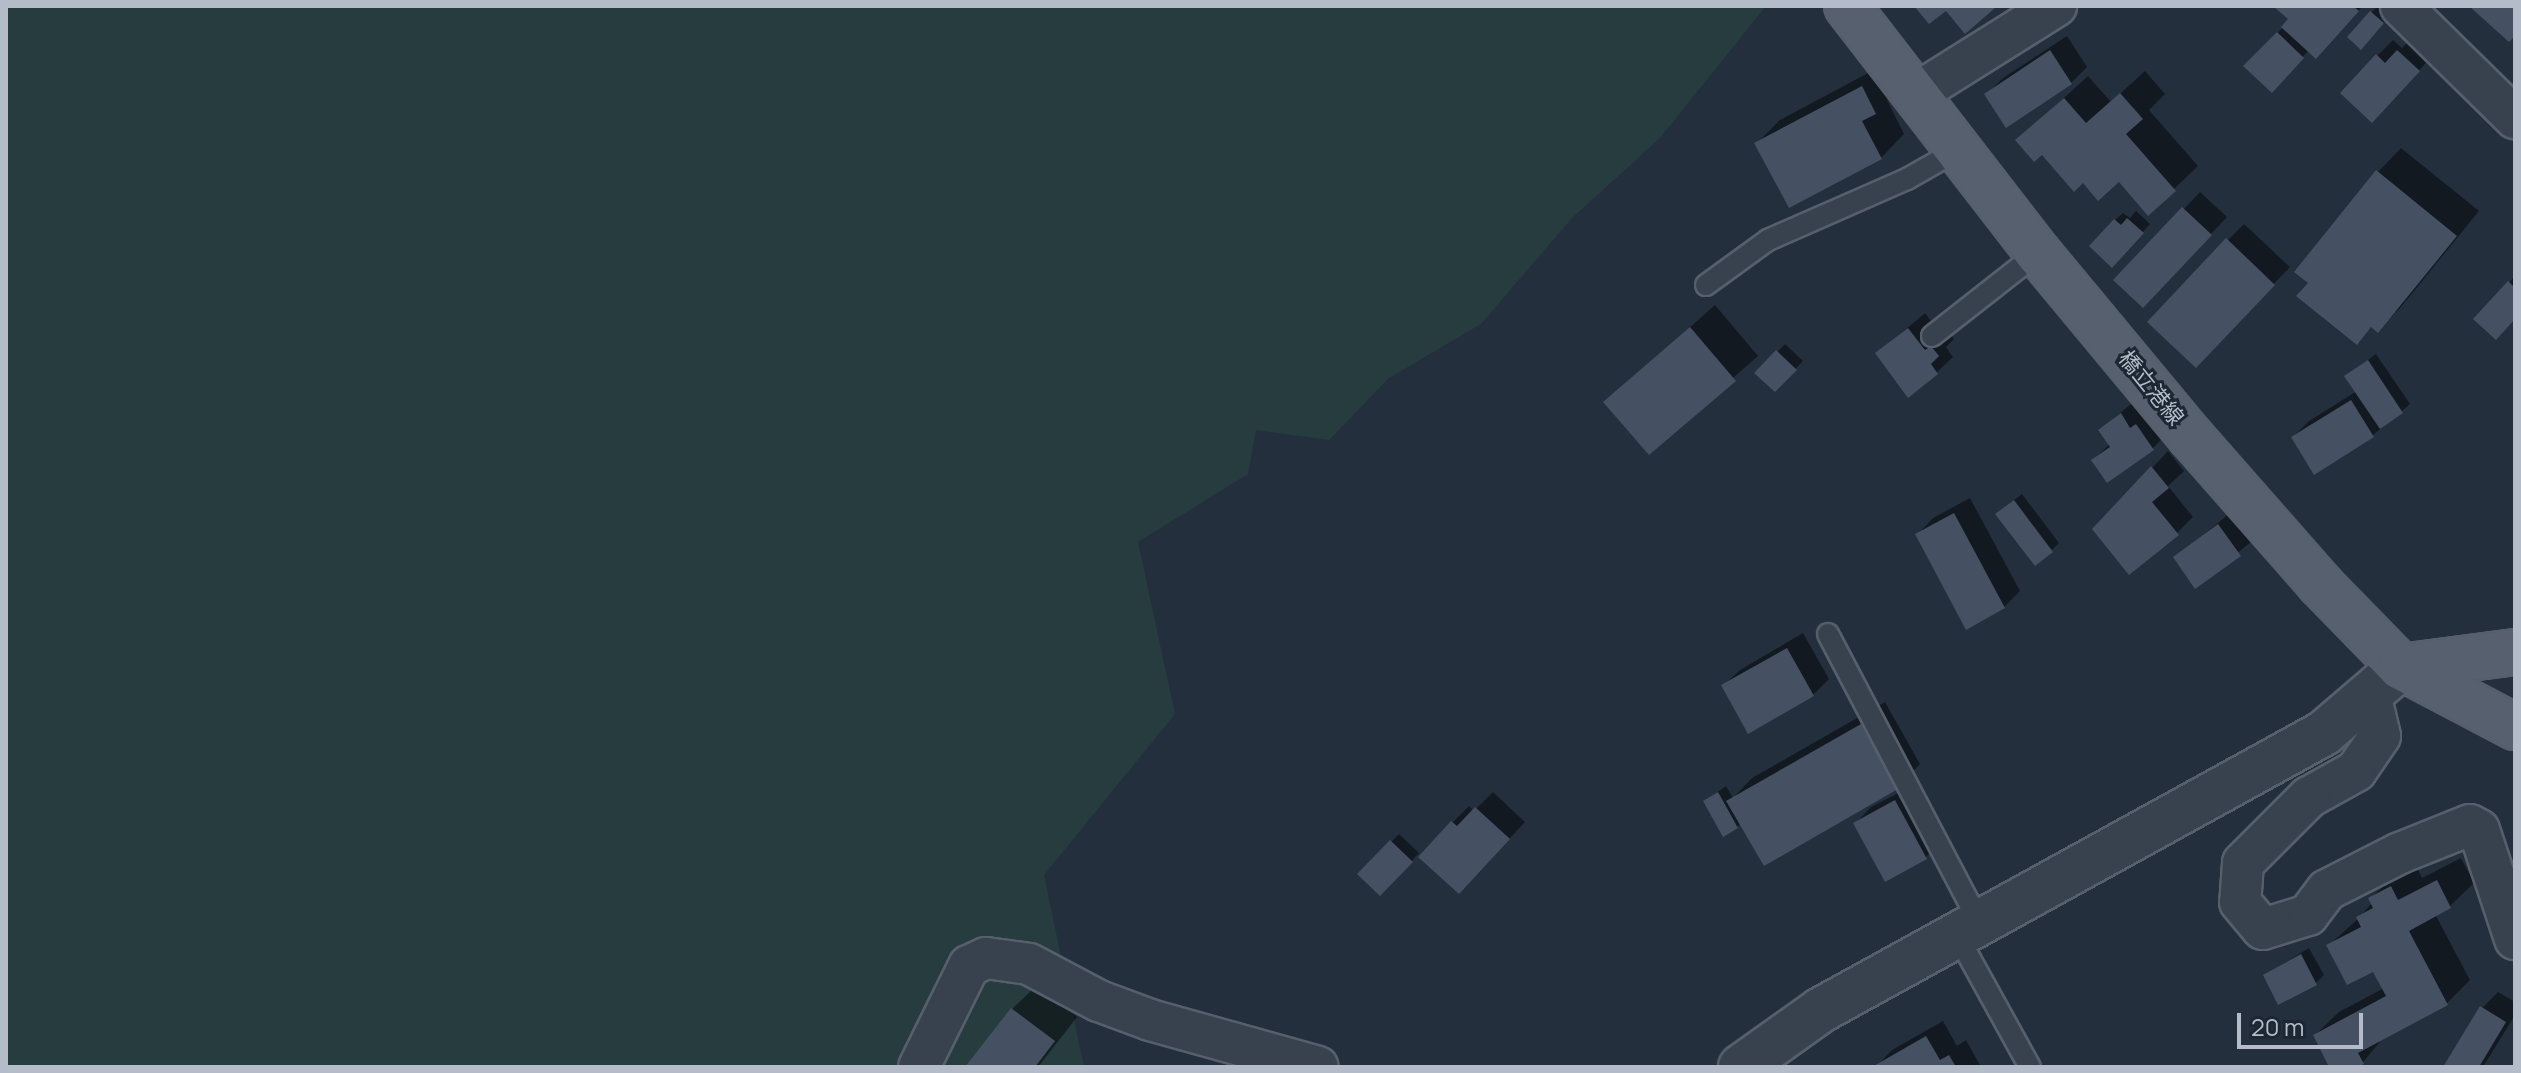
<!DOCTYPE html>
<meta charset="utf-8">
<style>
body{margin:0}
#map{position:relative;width:2521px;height:1073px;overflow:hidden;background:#242f3e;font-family:Manrope,"Noto Sans JP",sans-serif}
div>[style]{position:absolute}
.green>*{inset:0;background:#263c3f}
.shadow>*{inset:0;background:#0007}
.building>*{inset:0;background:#455162}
.roads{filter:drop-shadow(2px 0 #565f6c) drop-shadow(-2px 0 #565f6c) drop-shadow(0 2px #565f6c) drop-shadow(0 -2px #565f6c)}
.service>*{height:20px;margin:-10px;padding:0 10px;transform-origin:10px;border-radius:10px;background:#38414e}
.minor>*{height:40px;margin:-20px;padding:0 20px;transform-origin:20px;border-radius:20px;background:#38414e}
.tertiary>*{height:44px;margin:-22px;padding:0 22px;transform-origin:22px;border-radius:22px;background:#38414e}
.primary>*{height:44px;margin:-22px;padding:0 22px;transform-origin:22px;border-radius:22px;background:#56606e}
span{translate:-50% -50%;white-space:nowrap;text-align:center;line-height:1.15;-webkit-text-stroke:6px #1d2633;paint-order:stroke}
.street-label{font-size:22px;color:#b4bcc9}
.frame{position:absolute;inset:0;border:8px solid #b4bcc9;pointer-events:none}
.scale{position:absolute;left:2237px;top:1013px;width:126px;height:36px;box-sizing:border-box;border:4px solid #b4bcc9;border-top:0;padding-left:10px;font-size:24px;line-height:28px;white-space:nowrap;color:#b4bcc9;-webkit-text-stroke:6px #1d2633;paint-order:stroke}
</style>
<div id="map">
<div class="green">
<i style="clip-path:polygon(6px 6px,1766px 6px,1660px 138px,1572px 218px,1481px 324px,1389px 378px,1329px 440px,1256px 430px,1248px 474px,1138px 542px,1175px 714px,1044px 875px,1084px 1067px,6px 1067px)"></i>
</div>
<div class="shadow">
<i style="clip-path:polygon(2276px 6px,2363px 6px,2332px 40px,2309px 50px,2272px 90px,2246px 66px,2291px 19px)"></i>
<i style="clip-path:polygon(2378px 6px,2391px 15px,2369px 40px,2349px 37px)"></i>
<i style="clip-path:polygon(2415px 35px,2435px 53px,2388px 104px,2377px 56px,2393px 40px,2402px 48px)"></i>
<i style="clip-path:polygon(2067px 36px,2087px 67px,2071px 83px,1987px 94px,2003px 78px)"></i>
<i style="clip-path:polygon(1885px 64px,1898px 89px,1887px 100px,1904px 134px,1881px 158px,1757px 143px,1780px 120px)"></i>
<i style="clip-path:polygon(2145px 71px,2165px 94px,2149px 110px,2198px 166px,2149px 213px,2119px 179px,2083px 180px,2018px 140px,2088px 76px,2111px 102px)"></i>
<i style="clip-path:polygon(2401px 148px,2479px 211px,2401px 307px,2378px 330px,2372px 326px,2357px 342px,2378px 172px)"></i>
<i style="clip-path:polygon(2200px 192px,2227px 217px,2159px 289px,2116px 280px)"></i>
<i style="clip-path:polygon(2136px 211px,2150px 224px,2120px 258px,2115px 220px,2123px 213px,2130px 218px)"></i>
<i style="clip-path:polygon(2244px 224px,2290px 267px,2212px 349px,2228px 240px)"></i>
<i style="clip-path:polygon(2515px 276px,2515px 319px,2476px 319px)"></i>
<i style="clip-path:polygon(1715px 305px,1758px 356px,1649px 452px,1606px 402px)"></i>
<i style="clip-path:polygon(1925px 313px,1942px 336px,1948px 331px,1954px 339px,1946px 347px,1953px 357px,1936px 373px,1878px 353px)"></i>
<i style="clip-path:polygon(1785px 344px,1803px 361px,1775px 390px,1757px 373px)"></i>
<i style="clip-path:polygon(2376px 354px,2410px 404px,2373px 435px,2293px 437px,2309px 421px,2357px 391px,2347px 376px)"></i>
<i style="clip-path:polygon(2137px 399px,2169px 432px,2153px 448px,2108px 480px,2093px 460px,2110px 444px,2100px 430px)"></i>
<i style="clip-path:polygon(2168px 451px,2184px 471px,2168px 486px,2193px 517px,2177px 533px,2095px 529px)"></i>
<i style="clip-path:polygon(2022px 494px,2059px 543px,2052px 550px,2006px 506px)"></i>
<i style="clip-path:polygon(1970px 498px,2020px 591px,2004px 607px,1917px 535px,1933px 518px)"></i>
<i style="clip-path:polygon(2235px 509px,2256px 538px,2196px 586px,2176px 557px)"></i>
<i style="clip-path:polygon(1803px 633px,1829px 679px,1813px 695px,1723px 686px,1740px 670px)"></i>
<i style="clip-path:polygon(1885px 702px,1920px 764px,1897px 788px,1741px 823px,1737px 827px,1705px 801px,1726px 786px,1733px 798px,1752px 778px)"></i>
<i style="clip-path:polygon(1912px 786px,1942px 841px,1926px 857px,1886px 879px,1855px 824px,1871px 807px)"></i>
<i style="clip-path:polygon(1493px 792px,1525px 822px,1475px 876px,1453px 822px,1469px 806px,1474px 811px)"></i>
<i style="clip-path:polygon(1399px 834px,1419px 853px,1380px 894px,1360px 874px)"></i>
<i style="clip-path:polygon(2461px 858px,2474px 883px,2450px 906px,2435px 914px,2470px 980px,2446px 1004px,2385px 1036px,2363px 1062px,2354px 1067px,2332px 1067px,2315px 1035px,2339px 1012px,2384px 988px,2374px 969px,2329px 945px,2359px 918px,2372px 903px,2370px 899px,2394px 875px,2415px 864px,2422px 878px)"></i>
<i style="clip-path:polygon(2309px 948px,2324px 975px,2316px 983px,2265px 975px)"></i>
<i style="clip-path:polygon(1036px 986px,1077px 1017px,1038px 1067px,968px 1067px,1012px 1009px)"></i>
<i style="clip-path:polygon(2498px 992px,2515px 1002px,2515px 1015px,2483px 1067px,2446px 1067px,2482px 1008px)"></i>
<i style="clip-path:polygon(1943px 1021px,1957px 1046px,1966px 1040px,1981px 1067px,1876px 1067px,1892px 1050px)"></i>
</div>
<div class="building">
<i style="clip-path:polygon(1914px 6px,1993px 6px,1995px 8px,1965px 34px,1946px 11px,1929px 24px)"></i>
<i style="clip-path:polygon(2273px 6px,2353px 6px,2359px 11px,2316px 59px,2281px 27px,2288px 19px)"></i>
<i style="clip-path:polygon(2469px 6px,2515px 6px,2515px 36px,2509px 42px)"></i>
<i style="clip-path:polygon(2370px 11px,2384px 23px,2361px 50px,2347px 37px)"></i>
<i style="clip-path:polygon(2277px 32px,2304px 58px,2272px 93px,2243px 66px)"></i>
<i style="clip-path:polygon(2050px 50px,2072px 84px,2006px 128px,1984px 94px)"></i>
<i style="clip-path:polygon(2397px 50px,2420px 71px,2372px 123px,2340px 93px,2376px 54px,2385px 63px)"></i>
<i style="clip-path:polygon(1862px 86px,1876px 114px,1862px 121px,1882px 159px,1789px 208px,1754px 143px)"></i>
<i style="clip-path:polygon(2120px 93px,2143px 119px,2126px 134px,2176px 191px,2148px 216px,2119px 182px,2098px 201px,2083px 183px,2074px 192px,2042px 155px,2034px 162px,2015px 140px,2064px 98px,2086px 123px)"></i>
<i style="clip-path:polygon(2376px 170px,2457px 236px,2378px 333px,2371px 327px,2357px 345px,2296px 296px,2308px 283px,2294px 272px)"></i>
<i style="clip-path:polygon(2182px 207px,2212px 235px,2143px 308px,2113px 280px)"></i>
<i style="clip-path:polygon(2127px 218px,2144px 233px,2112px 268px,2089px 246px,2114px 219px,2121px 225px)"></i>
<i style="clip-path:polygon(2226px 238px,2275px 285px,2196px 368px,2147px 322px)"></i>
<i style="clip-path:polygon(2508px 281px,2515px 288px,2515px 319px,2496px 340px,2473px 319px)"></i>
<i style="clip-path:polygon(1690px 327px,1736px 381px,1649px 455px,1603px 402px)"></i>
<i style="clip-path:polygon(1908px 328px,1925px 350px,1931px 346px,1939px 356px,1931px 364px,1938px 374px,1908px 398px,1875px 353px)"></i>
<i style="clip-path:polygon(1776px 350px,1797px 370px,1775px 392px,1754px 373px)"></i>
<i style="clip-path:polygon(2368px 360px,2403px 413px,2380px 429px,2344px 376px)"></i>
<i style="clip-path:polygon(2351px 400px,2374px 437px,2314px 475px,2291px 437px)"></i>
<i style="clip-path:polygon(2121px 413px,2130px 428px,2136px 424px,2154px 450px,2107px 483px,2091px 460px,2110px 447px,2098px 430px)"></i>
<i style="clip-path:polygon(2151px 466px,2169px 488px,2152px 502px,2179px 535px,2129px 575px,2092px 529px)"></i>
<i style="clip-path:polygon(2014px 500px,2053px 552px,2035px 566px,1995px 514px)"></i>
<i style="clip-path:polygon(1954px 513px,2005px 608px,1966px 630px,1915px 534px)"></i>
<i style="clip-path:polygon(2218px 524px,2241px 556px,2195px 589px,2173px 557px)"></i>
<i style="clip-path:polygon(1787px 648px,1814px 696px,1748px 734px,1721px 685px)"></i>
<i style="clip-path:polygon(1861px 724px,1898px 789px,1764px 866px,1726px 801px)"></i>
<i style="clip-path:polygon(1718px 792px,1738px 828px,1723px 837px,1703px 801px)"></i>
<i style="clip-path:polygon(1895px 800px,1927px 859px,1885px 882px,1853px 823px)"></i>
<i style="clip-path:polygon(1475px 807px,1510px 839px,1459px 894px,1418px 857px,1451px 821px,1457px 826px)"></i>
<i style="clip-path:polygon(1390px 840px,1413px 862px,1380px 896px,1357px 874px)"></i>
<i style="clip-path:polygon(2437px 880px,2451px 908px,2409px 931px,2448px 1005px,2358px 1053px,2364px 1064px,2358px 1067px,2329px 1067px,2313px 1035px,2386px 996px,2373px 972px,2347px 985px,2326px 945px,2361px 927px,2356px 917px,2373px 908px,2368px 898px,2391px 886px,2398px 900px)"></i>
<i style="clip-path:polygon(2301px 954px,2317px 985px,2278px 1005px,2263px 975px)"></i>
<i style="clip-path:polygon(2480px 1006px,2506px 1022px,2479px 1067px,2443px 1067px)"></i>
<i style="clip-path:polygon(1011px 1008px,1055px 1041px,1035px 1067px,965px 1067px)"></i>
<i style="clip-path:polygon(1926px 1036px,1940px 1060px,1949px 1055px,1956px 1067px,1872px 1067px)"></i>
</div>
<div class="roads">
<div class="service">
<i style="left:1706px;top:285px;width:77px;rotate:-36deg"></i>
<i style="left:1768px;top:240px;width:152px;rotate:-23.7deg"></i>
<i style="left:1907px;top:179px;width:59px;rotate:-29.6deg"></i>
<i style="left:1932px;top:336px;width:135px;rotate:-38.1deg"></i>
<i style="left:1828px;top:634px;width:327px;rotate:62.3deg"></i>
<i style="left:1957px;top:935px;width:151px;rotate:61.1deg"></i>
</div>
<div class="minor">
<i style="left:2401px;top:6px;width:160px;rotate:44.5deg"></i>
<i style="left:1914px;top:95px;width:168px;rotate:-32.1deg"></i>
<i style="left:2370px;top:694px;width:43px;rotate:76.6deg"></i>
<i style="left:2380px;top:736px;width:42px;rotate:124.4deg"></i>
<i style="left:2356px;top:771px;width:54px;rotate:151deg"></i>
<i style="left:2309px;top:797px;width:93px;rotate:135deg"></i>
<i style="left:2243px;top:863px;width:39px;rotate:94deg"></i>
<i style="left:2240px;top:902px;width:35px;rotate:50deg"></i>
<i style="left:2263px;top:929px;width:47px;rotate:-17.3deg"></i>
<i style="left:2308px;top:915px;width:31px;rotate:-53deg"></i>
<i style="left:2327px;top:890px;width:82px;rotate:-26.9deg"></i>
<i style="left:2400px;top:853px;width:75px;rotate:-21.8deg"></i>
<i style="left:2470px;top:825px;width:10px;rotate:29deg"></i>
<i style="left:2479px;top:830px;width:115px;rotate:71.7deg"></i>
<i style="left:919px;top:1067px;width:113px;rotate:-63.7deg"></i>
<i style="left:969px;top:966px;width:19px;rotate:-25deg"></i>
<i style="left:986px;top:958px;width:43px;rotate:7.9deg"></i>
<i style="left:1029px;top:964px;width:79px;rotate:27.9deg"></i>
<i style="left:1099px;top:1001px;width:54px;rotate:20.4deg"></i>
<i style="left:1150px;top:1020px;width:174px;rotate:15.6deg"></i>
</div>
<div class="tertiary">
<i style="left:1741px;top:1067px;width:98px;rotate:-35.5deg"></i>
<i style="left:1821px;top:1010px;width:574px;rotate:-28.84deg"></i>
<i style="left:2324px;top:733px;width:101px;rotate:-40.6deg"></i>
</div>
<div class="primary">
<i style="left:1847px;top:6px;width:312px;rotate:52.3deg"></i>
<i style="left:2038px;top:253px;width:239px;rotate:50.3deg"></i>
<i style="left:2191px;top:437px;width:196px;rotate:48.7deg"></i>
<i style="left:2320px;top:584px;width:116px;rotate:45.7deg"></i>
<i style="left:2401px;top:667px;width:129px;rotate:27.8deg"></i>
<i style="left:2401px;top:667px;width:115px;rotate:-7.5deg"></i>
</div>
</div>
<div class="street-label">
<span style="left:2151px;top:388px;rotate:51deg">橋立港線</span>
</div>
<div class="frame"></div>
<div class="scale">20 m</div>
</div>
